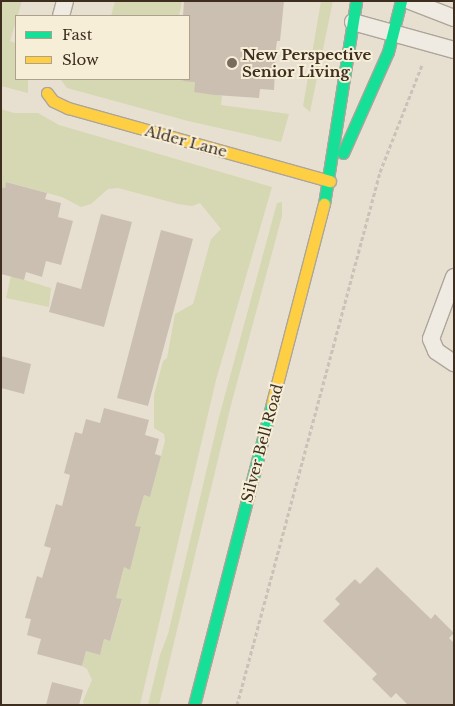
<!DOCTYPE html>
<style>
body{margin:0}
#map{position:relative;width:455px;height:706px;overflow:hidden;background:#e7e0d1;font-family:"Libre Baskerville",serif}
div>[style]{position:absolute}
.green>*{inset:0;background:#d6d7b3}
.building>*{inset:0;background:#cbbfb2}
.path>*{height:3px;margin-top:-1.5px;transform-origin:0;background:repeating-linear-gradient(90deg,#c8c2b9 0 4px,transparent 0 6.5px)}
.roads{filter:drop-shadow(1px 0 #ada599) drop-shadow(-1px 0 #ada599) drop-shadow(0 1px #ada599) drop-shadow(0 -1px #ada599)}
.lane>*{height:16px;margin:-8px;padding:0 8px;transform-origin:8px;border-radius:8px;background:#efebe3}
.fast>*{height:11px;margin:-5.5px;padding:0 5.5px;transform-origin:5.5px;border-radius:5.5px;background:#16e098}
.slow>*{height:11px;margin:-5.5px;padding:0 5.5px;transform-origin:5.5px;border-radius:5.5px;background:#ffcf43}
.dots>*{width:14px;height:14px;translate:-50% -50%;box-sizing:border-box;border:2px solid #f7eed8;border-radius:50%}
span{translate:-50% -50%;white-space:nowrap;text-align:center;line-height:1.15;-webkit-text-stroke:4px #f7eed8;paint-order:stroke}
.poi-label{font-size:15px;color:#3d2e20;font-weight:700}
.left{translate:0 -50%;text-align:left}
.street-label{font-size:15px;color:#3d2e20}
.frame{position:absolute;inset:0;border:2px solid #3d2e20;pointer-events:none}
.legend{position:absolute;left:15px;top:15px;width:175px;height:65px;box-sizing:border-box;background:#f7eed8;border:1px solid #ada18e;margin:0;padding:6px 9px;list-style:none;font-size:15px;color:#3d2e20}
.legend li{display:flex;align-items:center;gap:10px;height:25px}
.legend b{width:25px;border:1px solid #ada18e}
</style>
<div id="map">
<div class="green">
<i style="clip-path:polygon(1px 1px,22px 1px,10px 41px,16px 43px,16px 79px,28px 79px,28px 93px,1px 86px)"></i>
<i style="clip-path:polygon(115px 1px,182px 1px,179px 16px,111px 16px)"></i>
<i style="clip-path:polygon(321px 1px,333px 1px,310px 112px,303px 106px)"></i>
<i style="clip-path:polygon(181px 79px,195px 82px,194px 91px,222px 96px,221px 105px,289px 114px,281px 142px,188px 121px,67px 88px,61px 80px)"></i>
<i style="clip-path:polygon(1px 109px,14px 113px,38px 113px,59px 125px,272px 187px,216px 380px,140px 705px,84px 705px,83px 701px,92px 680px,87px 669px,82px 666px,86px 651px,100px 655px,104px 639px,110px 641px,122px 600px,116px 598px,124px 567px,130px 569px,141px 528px,135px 526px,144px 495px,150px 497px,165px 441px,164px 434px,154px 428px,154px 395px,163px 361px,167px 358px,175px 314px,193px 304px,211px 239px,221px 229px,200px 203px,192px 206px,178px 204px,118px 188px,108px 189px,91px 204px,81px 207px,62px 197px,7px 182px,5px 188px,1px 187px)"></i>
<i style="clip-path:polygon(282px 202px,282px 216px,231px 405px,159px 705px,148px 705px,160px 655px,168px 634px,219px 417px,277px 203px)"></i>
<i style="clip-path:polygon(11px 276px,51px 288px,49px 307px,6px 298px)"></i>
</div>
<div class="building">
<i style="clip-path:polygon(184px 1px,284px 1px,280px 41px,277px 41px,276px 48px,274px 90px,260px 89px,259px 98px,214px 95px,194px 92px,195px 82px,181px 81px,189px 79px,189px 16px,183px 16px)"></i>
<i style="clip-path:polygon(6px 182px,47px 193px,45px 199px,61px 203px,58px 217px,73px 221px,61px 265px,46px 261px,42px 277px,26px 272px,24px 280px,1px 274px,1px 187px,5px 188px)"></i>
<i style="clip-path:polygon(101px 214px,132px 222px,104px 327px,49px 312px,57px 282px,81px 289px)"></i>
<i style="clip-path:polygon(161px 230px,193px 239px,148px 406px,117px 398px)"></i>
<i style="clip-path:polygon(1px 356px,31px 364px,24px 394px,1px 388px)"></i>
<i style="clip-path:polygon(104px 408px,149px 420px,145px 435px,159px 439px,155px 454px,161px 456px,150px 497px,144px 495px,135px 526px,141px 527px,130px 570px,124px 567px,116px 598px,122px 599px,110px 641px,104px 639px,100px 655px,86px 651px,82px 666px,37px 654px,41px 639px,27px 635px,31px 619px,25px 618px,37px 576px,42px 578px,51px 548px,44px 546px,56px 504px,62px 506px,70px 475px,64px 473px,75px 432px,82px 434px,86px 419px,100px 423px)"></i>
<i style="clip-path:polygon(377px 567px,431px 619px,435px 614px,454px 633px,449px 638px,454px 643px,454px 705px,408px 705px,396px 693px,391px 698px,372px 679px,377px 674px,323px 621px,340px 604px,335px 599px,355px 579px,360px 584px)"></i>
<i style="clip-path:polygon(52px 682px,83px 690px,79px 705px,46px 705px)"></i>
</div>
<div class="path">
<i style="left:237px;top:705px;width:552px;rotate:-74.98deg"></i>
<i style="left:380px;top:172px;width:115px;rotate:-68.6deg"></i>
</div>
<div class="roads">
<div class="lane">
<i style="left:410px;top:1px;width:47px;rotate:21.1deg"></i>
<i style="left:61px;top:16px;width:16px;rotate:-75deg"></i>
<i style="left:353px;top:22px;width:105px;rotate:15.5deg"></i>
<i style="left:454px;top:277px;width:66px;rotate:110.4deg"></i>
<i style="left:431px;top:339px;width:13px;rotate:67deg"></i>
<i style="left:436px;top:351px;width:22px;rotate:34deg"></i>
</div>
<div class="fast">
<i style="left:343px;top:153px;width:111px;rotate:-66deg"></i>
<i style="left:388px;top:52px;width:53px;rotate:-75.7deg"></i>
<i style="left:324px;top:204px;width:206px;rotate:-81deg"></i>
<i style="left:194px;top:705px;width:312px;rotate:-75.5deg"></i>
</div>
<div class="slow">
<i style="left:47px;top:93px;width:10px;rotate:53deg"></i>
<i style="left:53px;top:101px;width:17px;rotate:25deg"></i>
<i style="left:68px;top:108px;width:272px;rotate:15.6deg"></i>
<i style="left:272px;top:403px;width:206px;rotate:-75.4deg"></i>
</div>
</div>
<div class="dots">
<i style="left:232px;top:63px;background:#786c5e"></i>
</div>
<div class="poi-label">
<span class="left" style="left:242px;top:63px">New Perspective<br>Senior Living</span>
</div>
<div class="street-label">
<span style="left:186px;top:141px;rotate:15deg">Alder Lane</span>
<span style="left:262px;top:443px;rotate:-75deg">Silver Bell Road</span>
</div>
<div class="frame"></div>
<ul class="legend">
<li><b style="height:6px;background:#16e098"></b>Fast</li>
<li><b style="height:6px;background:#ffcf43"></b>Slow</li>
</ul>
</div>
